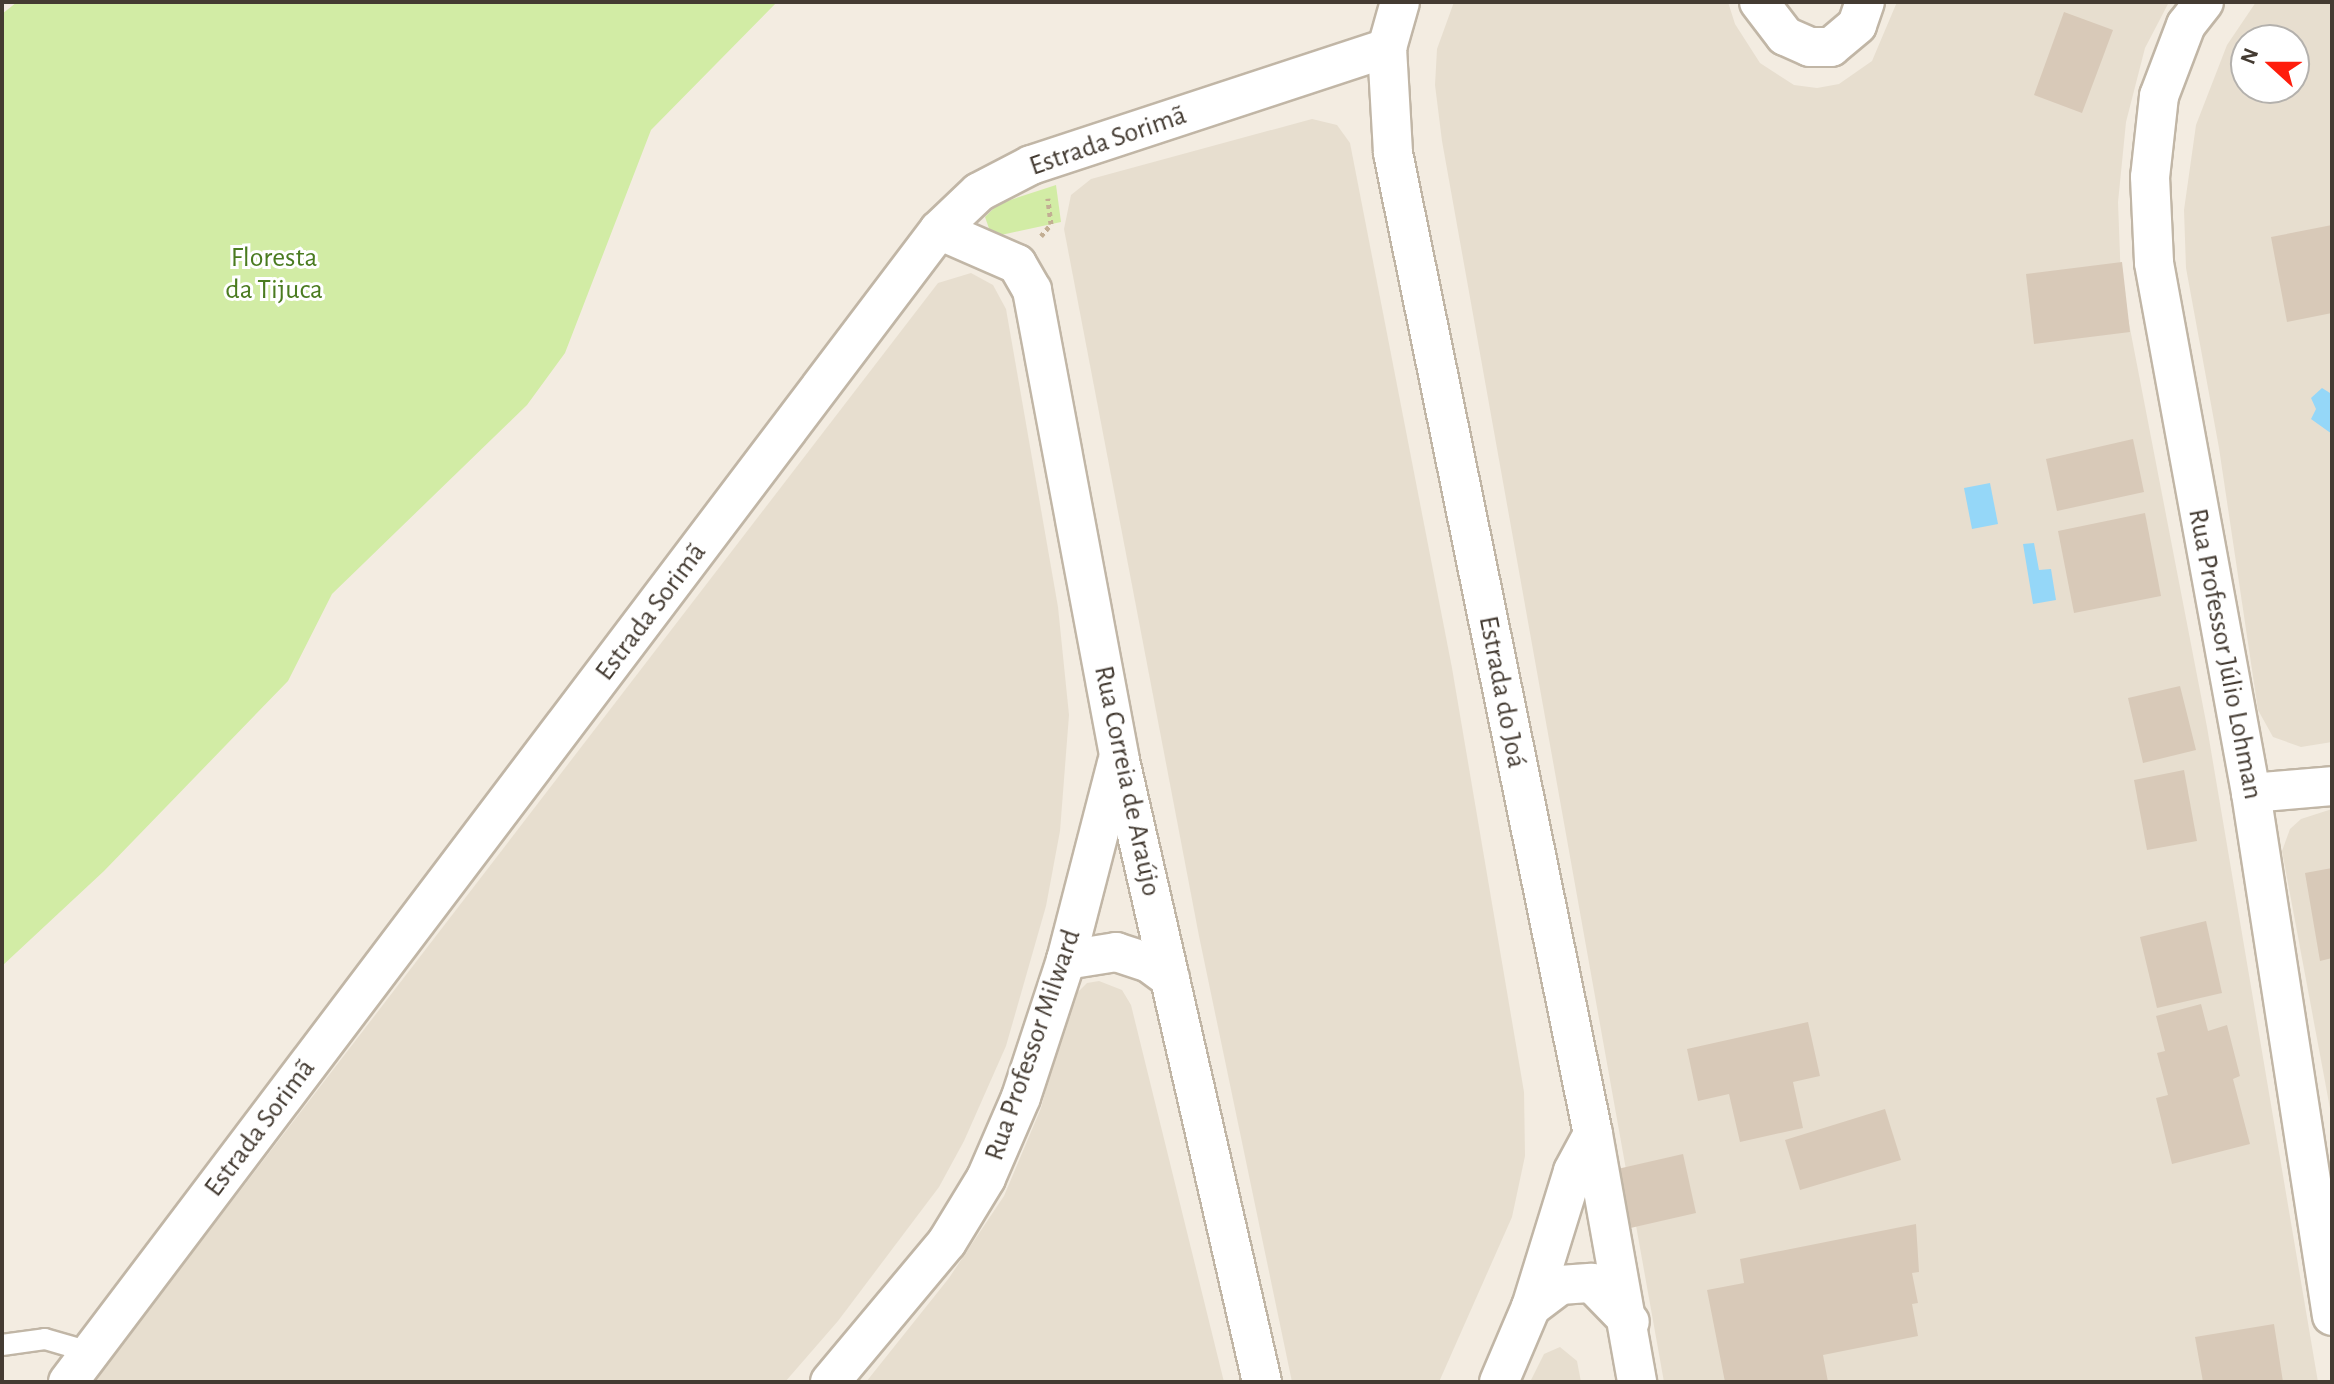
<!DOCTYPE html>
<meta charset="utf-8">
<style>
body{margin:0}
#map{position:relative;width:2334px;height:1384px;overflow:hidden;background:#f3ece1;font-family:"Alegreya Sans",sans-serif}
div>[style]{position:absolute}
.residential>*{inset:0;background:#e7decf}
.green>*{inset:0;background:#d2eca5}
.water>*{inset:0;background:#95d7f8}
.building>*{inset:0;background:#d8c9b8}
.path>*{height:5px;margin-top:-2.5px;transform-origin:0;background:repeating-linear-gradient(90deg,#c2ae93 0 4px,transparent 0 8px)}
.roads{filter:drop-shadow(2px 0 #c1b6a6) drop-shadow(-2px 0 #c1b6a6) drop-shadow(0 2px #c1b6a6) drop-shadow(0 -2px #c1b6a6)}
.service>*{height:20px;margin:-10px;padding:0 10px;transform-origin:10px;border-radius:10px;background:#fff}
.minor>*{height:38px;margin:-19px;padding:0 19px;transform-origin:19px;border-radius:19px;background:#fff}
span{translate:-50% -50%;white-space:nowrap;text-align:center;line-height:1.15;-webkit-text-stroke:6px #fff;paint-order:stroke}
.street-label{font-size:28px;color:#443b32}
.park-label{font-size:28px;color:#4a7b20}
.frame{position:absolute;inset:0;border:4px solid #443b32;pointer-events:none}
.north{position:absolute;left:2230px;top:24px;width:80px;height:80px;box-sizing:border-box;background:#fff;border:2px solid #b4b1ad;border-radius:50%;rotate:291deg;font-size:22px;font-weight:700;line-height:32px;text-align:center;color:#443b32}
.north::after{content:'';display:block;margin:auto;width:28px;height:36px;background:#ff1d0c;clip-path:polygon(50% 0,100% 100%,50% 72%,0 100%)}
</style>
<div id="map">
<div class="residential">
<i style="clip-path:polygon(1454px 2px,1728px 2px,1735px 24px,1760px 63px,1794px 85px,1817px 88px,1839px 84px,1872px 61px,1897px 2px,2169px 2px,2145px 48px,2126px 122px,2118px 202px,2121px 282px,2207px 727px,2318px 1382px,1664px 1382px,1442px 141px,1435px 85px,1437px 49px)"></i>
<i style="clip-path:polygon(evenodd,2256px 2px,2332px 2px,2332px 742px,2301px 747px,2273px 737px,2258px 710px,2219px 448px,2186px 268px,2184px 210px,2196px 125px,2227px 45px,2256px 2px,2246px 40px,2294px 40px,2294px 88px,2246px 88px,2246px 40px)"></i>
<i style="clip-path:polygon(1312px 119px,1337px 125px,1350px 143px,1452px 668px,1524px 1092px,1525px 1156px,1512px 1217px,1439px 1382px,1292px 1382px,1199px 936px,1064px 229px,1071px 195px,1091px 179px)"></i>
<i style="clip-path:polygon(971px 273px,993px 285px,1006px 309px,1058px 607px,1069px 715px,1060px 831px,1046px 906px,1006px 1046px,964px 1141px,939px 1187px,838px 1321px,785px 1382px,93px 1382px,938px 283px)"></i>
<i style="clip-path:polygon(2332px 809px,2332px 1119px,2282px 851px,2290px 829px,2301px 819px)"></i>
<i style="clip-path:polygon(1099px 981px,1122px 990px,1131px 1005px,1224px 1382px,866px 1382px,949px 1278px,1004px 1196px,1041px 1108px,1069px 1001px,1087px 983px)"></i>
<i style="clip-path:polygon(1560px 1347px,1577px 1361px,1581px 1382px,1530px 1382px,1544px 1354px)"></i>
</div>
<div class="green">
<i style="clip-path:polygon(17px 2px,777px 2px,651px 130px,565px 353px,527px 405px,332px 594px,288px 681px,104px 871px,2px 966px,2px 14px)"></i>
<i style="clip-path:polygon(1056px 185px,1061px 222px,992px 237px,985px 217px,998px 204px)"></i>
</div>
<div class="water">
<i style="clip-path:polygon(2322px 388px,2330px 393px,2332px 434px,2311px 419px,2316px 409px,2311px 398px)"></i>
<i style="clip-path:polygon(1990px 483px,1998px 524px,1972px 529px,1964px 488px)"></i>
<i style="clip-path:polygon(2034px 543px,2039px 570px,2051px 569px,2056px 600px,2033px 604px,2023px 544px)"></i>
</div>
<div class="building">
<i style="clip-path:polygon(2064px 12px,2113px 30px,2082px 113px,2034px 95px)"></i>
<i style="clip-path:polygon(2332px 225px,2332px 313px,2287px 322px,2271px 237px)"></i>
<i style="clip-path:polygon(2122px 262px,2130px 332px,2034px 344px,2026px 274px)"></i>
<i style="clip-path:polygon(2133px 439px,2144px 492px,2057px 511px,2046px 459px)"></i>
<i style="clip-path:polygon(2145px 513px,2161px 596px,2074px 613px,2058px 531px)"></i>
<i style="clip-path:polygon(2180px 686px,2196px 750px,2143px 763px,2128px 698px)"></i>
<i style="clip-path:polygon(2184px 770px,2197px 841px,2147px 850px,2134px 780px)"></i>
<i style="clip-path:polygon(2332px 868px,2332px 958px,2320px 961px,2305px 873px)"></i>
<i style="clip-path:polygon(2206px 921px,2222px 993px,2157px 1008px,2140px 937px)"></i>
<i style="clip-path:polygon(2201px 1004px,2208px 1031px,2227px 1025px,2240px 1076px,2233px 1079px,2250px 1144px,2172px 1164px,2156px 1098px,2168px 1095px,2157px 1053px,2165px 1051px,2156px 1016px)"></i>
<i style="clip-path:polygon(1808px 1022px,1820px 1076px,1793px 1082px,1803px 1128px,1740px 1142px,1729px 1094px,1698px 1101px,1687px 1049px)"></i>
<i style="clip-path:polygon(1885px 1109px,1901px 1160px,1800px 1190px,1785px 1140px)"></i>
<i style="clip-path:polygon(1683px 1154px,1696px 1213px,1626px 1229px,1613px 1170px)"></i>
<i style="clip-path:polygon(1916px 1224px,1919px 1272px,1912px 1273px,1918px 1303px,1912px 1304px,1918px 1336px,1823px 1355px,1828px 1382px,1725px 1382px,1707px 1290px,1744px 1283px,1740px 1259px)"></i>
<i style="clip-path:polygon(2274px 1324px,2283px 1382px,2203px 1382px,2195px 1337px)"></i>
</div>
<div class="path">
<i style="left:1041px;top:236px;width:16px;rotate:-50deg"></i>
<i style="left:1051px;top:224px;width:26px;rotate:-97deg"></i>
</div>
<div class="roads">
<div class="service">
<i style="left:2px;top:1345px;width:43px;rotate:-7.9deg"></i>
<i style="left:45px;top:1339px;width:47px;rotate:16.1deg"></i>
</div>
<div class="minor">
<i style="left:1400px;top:2px;width:48px;rotate:105.8deg"></i>
<i style="left:1387px;top:48px;width:105px;rotate:86.7deg"></i>
<i style="left:1393px;top:153px;width:1001px;rotate:78.48deg"></i>
<i style="left:1593px;top:1134px;width:252px;rotate:79.9deg"></i>
<i style="left:1759px;top:2px;width:43px;rotate:52.6deg"></i>
<i style="left:1785px;top:36px;width:27px;rotate:24deg"></i>
<i style="left:1810px;top:47px;width:21px"></i>
<i style="left:1831px;top:47px;width:34px;rotate:-40deg"></i>
<i style="left:1857px;top:25px;width:24px;rotate:-71deg"></i>
<i style="left:2204px;top:2px;width:29px;rotate:128deg"></i>
<i style="left:2186px;top:25px;width:76px;rotate:110.8deg"></i>
<i style="left:2159px;top:96px;width:81px;rotate:96.3deg"></i>
<i style="left:2150px;top:177px;width:86px;rotate:87.3deg"></i>
<i style="left:2154px;top:263px;width:539px;rotate:79.63deg"></i>
<i style="left:2251px;top:793px;width:529px;rotate:81.2deg"></i>
<i style="left:939px;top:230px;width:85px;rotate:23.6deg"></i>
<i style="left:1017px;top:264px;width:30px;rotate:60deg"></i>
<i style="left:1032px;top:290px;width:474px;rotate:79.4deg"></i>
<i style="left:1119px;top:756px;width:642px;rotate:77.13deg"></i>
<i style="left:2251px;top:793px;width:81px;rotate:-4.9deg"></i>
<i style="left:1066px;top:960px;width:51px;rotate:-9.1deg"></i>
<i style="left:1116px;top:952px;width:35px;rotate:18deg"></i>
<i style="left:1149px;top:963px;width:26px;rotate:36deg"></i>
<i style="left:1531px;top:1307px;width:36px;rotate:-37deg"></i>
<i style="left:1560px;top:1285px;width:32px;rotate:-4deg"></i>
<i style="left:1592px;top:1283px;width:54px;rotate:45.7deg"></i>
<i style="left:68px;top:1382px;width:1444px;rotate:-52.91deg"></i>
<i style="left:939px;top:230px;width:55px;rotate:-43.5deg"></i>
<i style="left:979px;top:192px;width:59px;rotate:-27.4deg"></i>
<i style="left:1031px;top:165px;width:375px;rotate:-18.2deg"></i>
<i style="left:830px;top:1382px;width:182px;rotate:-50.1deg"></i>
<i style="left:947px;top:1242px;width:75px;rotate:-58.6deg"></i>
<i style="left:986px;top:1178px;width:88px;rotate:-66.6deg"></i>
<i style="left:1021px;top:1097px;width:144px;rotate:-71.8deg"></i>
<i style="left:1066px;top:960px;width:203px;rotate:-75.5deg"></i>
<i style="left:1499px;top:1382px;width:82px;rotate:-66.9deg"></i>
<i style="left:1531px;top:1307px;width:142px;rotate:-72.8deg"></i>
<i style="left:1573px;top:1171px;width:42px;rotate:-61.6deg"></i>
</div>
</div>
<div class="street-label">
<span style="left:1108px;top:141px;rotate:-19deg">Estrada Sorimã</span>
<span style="left:651px;top:612px;rotate:-53deg">Estrada Sorimã</span>
<span style="left:2225px;top:654px;rotate:79deg">Rua Professor Júlio Lohman</span>
<span style="left:1502px;top:692px;rotate:79deg">Estrada do Joá</span>
<span style="left:1127px;top:781px;rotate:78deg">Rua Correia de Araújo</span>
<span style="left:1033px;top:1045px;rotate:-71deg">Rua Professor Milward</span>
<span style="left:260px;top:1128px;rotate:-53deg">Estrada Sorimã</span>
</div>
<div class="park-label">
<span style="left:274px;top:274px">Floresta<br>da Tijuca</span>
</div>
<div class="frame"></div>
<div class="north">N</div>
</div>
